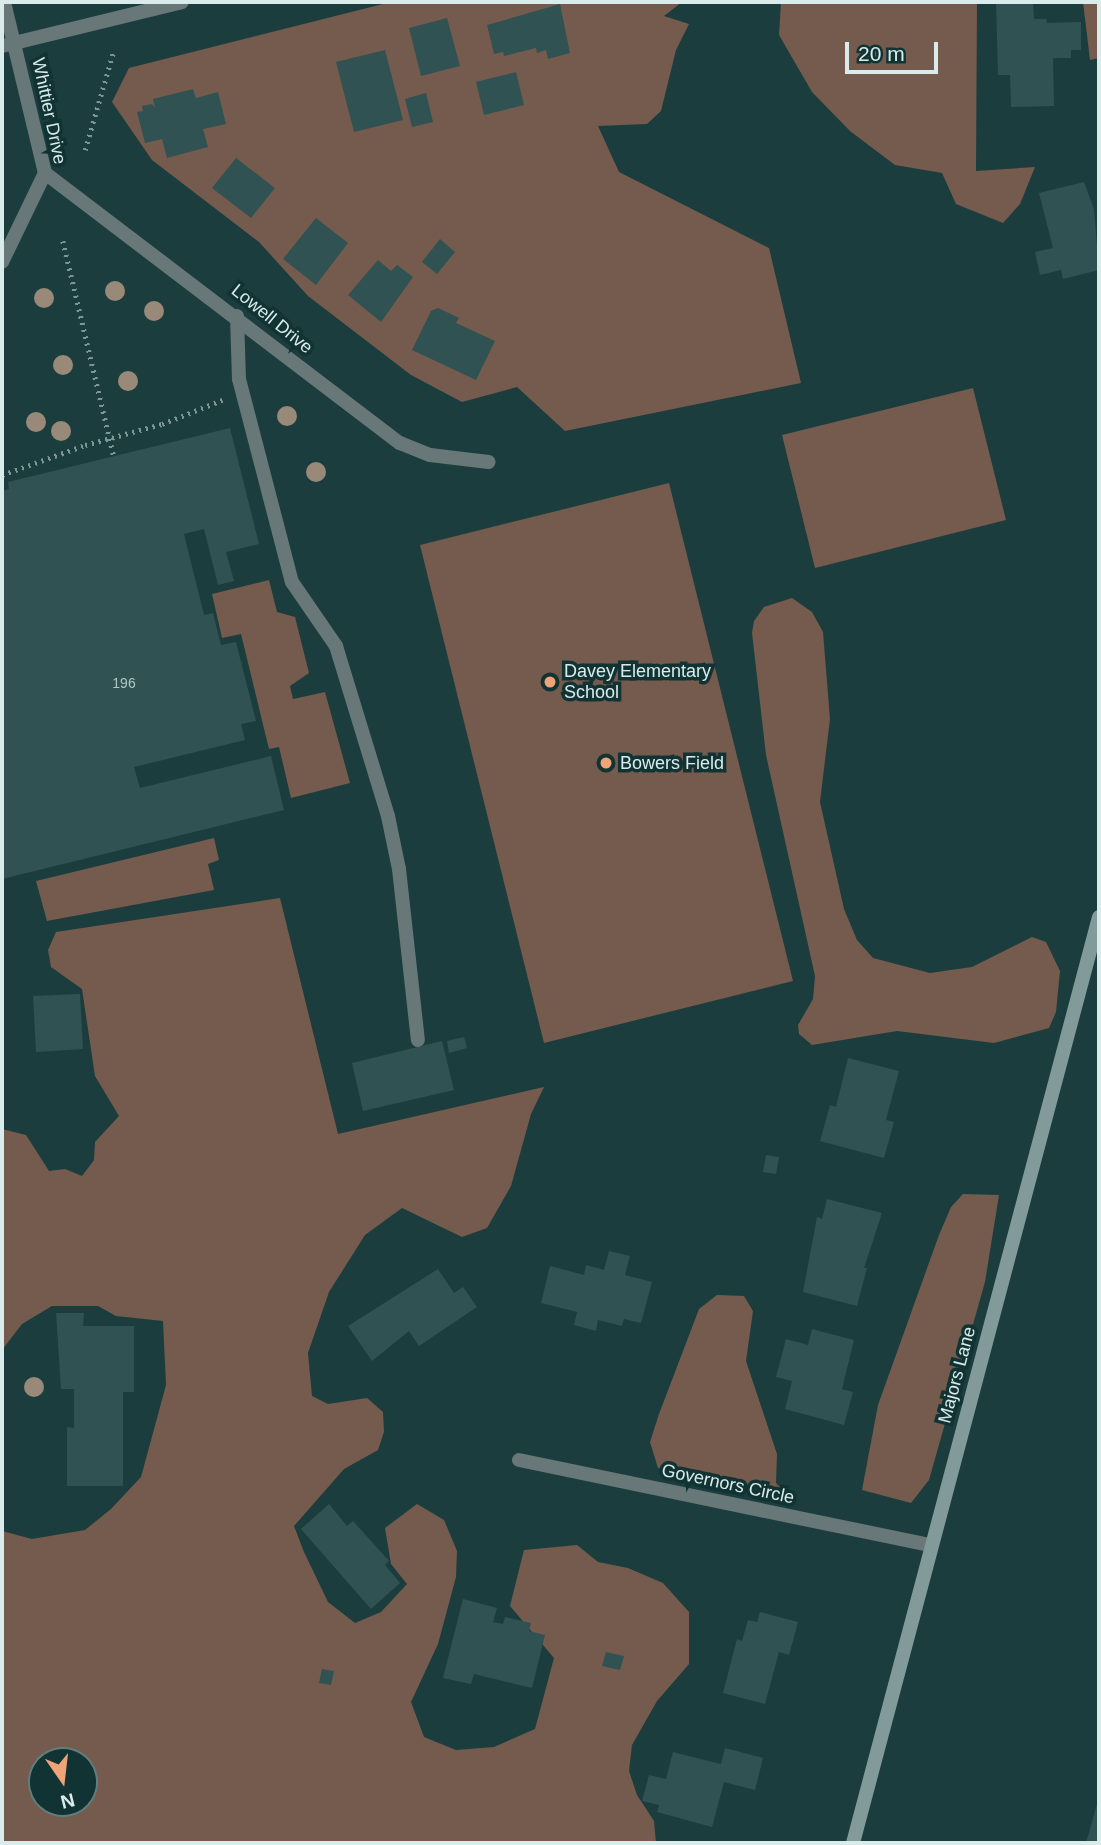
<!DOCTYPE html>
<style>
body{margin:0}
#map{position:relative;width:1101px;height:1845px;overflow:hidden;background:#1c3d3e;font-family:Arial,sans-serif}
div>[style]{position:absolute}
.green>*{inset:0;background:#745b4d}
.building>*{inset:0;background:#315253}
.path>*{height:4.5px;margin-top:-2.25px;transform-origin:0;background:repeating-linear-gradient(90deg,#7d9696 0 2px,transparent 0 7px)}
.lane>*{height:14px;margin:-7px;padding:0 7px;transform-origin:7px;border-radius:7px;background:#687777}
.street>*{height:14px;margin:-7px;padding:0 7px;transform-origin:7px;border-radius:7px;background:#687777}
.secondary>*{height:14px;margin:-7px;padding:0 7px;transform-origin:7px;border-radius:7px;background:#839a9b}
.trees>*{width:20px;height:20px;margin:-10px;border-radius:50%;background:#988979}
.dots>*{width:19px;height:19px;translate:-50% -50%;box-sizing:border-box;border:4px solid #113334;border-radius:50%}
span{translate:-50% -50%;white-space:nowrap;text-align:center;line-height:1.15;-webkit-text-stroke:7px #113334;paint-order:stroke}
.number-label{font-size:14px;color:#afc5c5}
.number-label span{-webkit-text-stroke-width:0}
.street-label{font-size:18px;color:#d9ebeb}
.poi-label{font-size:18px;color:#d9ebeb}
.left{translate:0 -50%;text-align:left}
.frame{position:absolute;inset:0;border:4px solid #d9ebeb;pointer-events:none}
.north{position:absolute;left:28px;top:1747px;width:70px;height:70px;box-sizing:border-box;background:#113334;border:2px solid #617d7d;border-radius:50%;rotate:166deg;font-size:19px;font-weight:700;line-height:28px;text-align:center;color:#d9ebeb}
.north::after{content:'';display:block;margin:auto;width:24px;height:32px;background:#efa377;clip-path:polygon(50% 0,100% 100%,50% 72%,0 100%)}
.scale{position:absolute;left:845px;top:42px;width:93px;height:32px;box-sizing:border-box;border:4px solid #d9ebeb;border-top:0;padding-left:9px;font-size:21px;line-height:24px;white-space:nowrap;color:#d9ebeb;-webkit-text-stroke:5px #113334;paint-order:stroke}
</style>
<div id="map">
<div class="green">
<i style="clip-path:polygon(391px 2px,682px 2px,664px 16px,689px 24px,676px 50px,661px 111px,647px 124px,598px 126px,619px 172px,769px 248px,801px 383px,565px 431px,517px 387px,462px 402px,411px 375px,308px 296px,259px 242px,152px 160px,112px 102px,129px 68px)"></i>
<i style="clip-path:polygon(781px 2px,977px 2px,976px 171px,1035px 167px,1020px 204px,1003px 223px,956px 204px,942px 173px,895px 165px,850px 131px,812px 92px,779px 35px)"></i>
<i style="clip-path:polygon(1083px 2px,1099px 2px,1099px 58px,1090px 60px)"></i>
<i style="clip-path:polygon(973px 388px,1006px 520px,815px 568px,782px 435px)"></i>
<i style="clip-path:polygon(669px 483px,793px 981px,544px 1043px,420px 545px)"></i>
<i style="clip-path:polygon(269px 580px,277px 612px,295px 617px,309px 673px,290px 686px,293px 699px,325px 692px,350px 783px,291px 798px,279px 747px,269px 749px,241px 634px,222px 638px,212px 594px)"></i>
<i style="clip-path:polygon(792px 598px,812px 612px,823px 632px,830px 719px,820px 802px,844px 909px,857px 940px,873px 958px,930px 973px,972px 967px,1032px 937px,1046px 942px,1060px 971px,1056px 1012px,1049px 1028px,994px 1043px,897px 1031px,812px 1045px,799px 1034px,798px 1025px,813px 999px,815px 976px,766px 755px,752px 633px,754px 621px,764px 607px)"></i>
<i style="clip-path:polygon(214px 838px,219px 860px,208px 864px,214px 890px,47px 921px,36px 881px)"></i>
<i style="clip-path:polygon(evenodd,280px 898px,338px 1134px,544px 1087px,531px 1114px,511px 1186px,487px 1228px,462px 1237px,402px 1208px,365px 1235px,329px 1292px,308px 1353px,312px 1396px,328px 1404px,367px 1398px,383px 1412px,384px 1432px,378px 1450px,344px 1469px,294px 1526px,304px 1552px,328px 1602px,355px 1623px,381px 1612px,407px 1584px,391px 1564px,385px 1528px,417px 1504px,444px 1520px,457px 1551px,456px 1577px,438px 1644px,411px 1702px,424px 1737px,456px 1750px,494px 1747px,535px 1729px,554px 1658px,510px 1606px,524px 1550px,577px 1545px,598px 1562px,628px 1568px,663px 1583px,689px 1612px,689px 1664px,657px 1701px,632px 1745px,629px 1771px,637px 1795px,654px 1821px,656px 1843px,2px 1843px,2px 1531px,32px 1539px,85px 1530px,111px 1509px,141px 1477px,166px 1385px,163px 1321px,116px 1316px,98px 1306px,52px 1306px,22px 1324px,2px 1350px,2px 1129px,26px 1135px,49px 1171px,65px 1169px,82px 1176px,94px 1160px,95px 1142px,119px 1116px,95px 1076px,82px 989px,51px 967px,48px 950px,56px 932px,280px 898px,42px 1761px,84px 1761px,84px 1803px,42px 1803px,42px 1761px)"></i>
<i style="clip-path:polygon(963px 1194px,999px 1195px,985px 1282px,929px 1480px,911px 1503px,862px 1490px,878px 1405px,939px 1235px,951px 1207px)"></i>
<i style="clip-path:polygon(717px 1295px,744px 1296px,753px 1311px,746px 1361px,777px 1454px,776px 1483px,787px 1494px,658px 1468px,650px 1442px,659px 1414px,699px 1309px)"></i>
</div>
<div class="building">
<i style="clip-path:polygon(996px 2px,1033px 2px,1034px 19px,1046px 19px,1047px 23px,1081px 22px,1081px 50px,1071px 50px,1071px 58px,1053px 58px,1054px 106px,1011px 107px,1010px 75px,998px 75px)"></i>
<i style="clip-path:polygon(560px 4px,570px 53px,548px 59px,546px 50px,537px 53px,536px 48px,504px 56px,503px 52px,494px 54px,487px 25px)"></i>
<i style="clip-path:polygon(447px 18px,460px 66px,421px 76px,409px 28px)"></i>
<i style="clip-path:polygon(385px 50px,403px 120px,354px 132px,336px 62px)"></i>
<i style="clip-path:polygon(516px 72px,524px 105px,484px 115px,476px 82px)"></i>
<i style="clip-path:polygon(193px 89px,196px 98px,218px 92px,226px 124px,203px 129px,208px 147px,167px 158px,162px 139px,145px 143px,137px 112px,143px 111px,142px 106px,152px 104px,155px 108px,153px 99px)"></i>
<i style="clip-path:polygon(426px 93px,433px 122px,412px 127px,405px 99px)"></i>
<i style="clip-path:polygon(236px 158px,275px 188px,251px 218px,212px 188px)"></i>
<i style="clip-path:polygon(1084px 182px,1094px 209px,1099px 270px,1063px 279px,1061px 270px,1040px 275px,1035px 252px,1053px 248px,1039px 193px)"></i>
<i style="clip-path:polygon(316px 218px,348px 243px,316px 285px,283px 259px)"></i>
<i style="clip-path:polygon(440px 239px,455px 252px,437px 274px,422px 262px)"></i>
<i style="clip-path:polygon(378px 260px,391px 271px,397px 265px,413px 277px,381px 322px,348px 295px)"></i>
<i style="clip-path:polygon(438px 308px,459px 318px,456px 323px,495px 341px,476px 380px,412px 350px,431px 311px)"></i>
<i style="clip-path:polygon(230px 428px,259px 544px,226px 552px,234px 581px,218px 585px,204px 529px,184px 534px,204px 615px,213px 613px,221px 645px,236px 642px,256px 721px,241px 724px,245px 740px,134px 767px,140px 788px,271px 756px,284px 810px,2px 879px,2px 491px,9px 489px,8px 482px)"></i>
<i style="clip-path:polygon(80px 994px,83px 1049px,36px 1052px,33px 996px)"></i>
<i style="clip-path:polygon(464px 1037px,467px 1048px,449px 1053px,447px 1041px)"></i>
<i style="clip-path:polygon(442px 1041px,454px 1090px,363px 1111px,352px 1063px)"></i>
<i style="clip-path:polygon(848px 1058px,899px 1071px,886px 1120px,894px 1122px,884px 1158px,820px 1141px,830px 1105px,836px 1107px)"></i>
<i style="clip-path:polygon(766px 1155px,779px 1157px,776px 1174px,763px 1172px)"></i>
<i style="clip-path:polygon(827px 1199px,882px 1213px,864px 1268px,867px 1268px,857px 1306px,803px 1292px,817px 1217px,822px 1219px)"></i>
<i style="clip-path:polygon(609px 1251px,630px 1256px,625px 1275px,652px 1282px,641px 1323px,624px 1319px,622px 1326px,598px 1320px,596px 1331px,574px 1325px,577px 1312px,541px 1303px,550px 1266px,584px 1275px,586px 1265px,604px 1270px)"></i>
<i style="clip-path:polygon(438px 1269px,454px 1293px,463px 1287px,477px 1307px,419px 1346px,409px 1331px,372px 1361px,348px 1326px)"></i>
<i style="clip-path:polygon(56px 1313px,84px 1313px,83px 1326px,134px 1326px,134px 1392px,123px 1392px,123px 1486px,67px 1486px,67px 1427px,74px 1428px,74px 1389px,61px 1389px)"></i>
<i style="clip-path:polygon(812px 1329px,854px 1340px,842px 1389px,853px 1392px,844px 1425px,785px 1409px,792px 1381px,776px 1377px,786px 1339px,808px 1345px)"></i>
<i style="clip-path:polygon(329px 1504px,347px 1526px,353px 1521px,389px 1561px,385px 1565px,400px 1583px,371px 1609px,301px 1529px)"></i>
<i style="clip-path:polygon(463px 1599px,497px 1608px,493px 1622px,503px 1624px,505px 1617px,531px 1623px,529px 1631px,545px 1635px,532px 1688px,474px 1674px,471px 1684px,443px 1678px)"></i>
<i style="clip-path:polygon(760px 1612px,798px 1622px,789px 1655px,779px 1652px,765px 1704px,723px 1693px,737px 1639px,742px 1641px,748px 1620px,757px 1622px)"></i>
<i style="clip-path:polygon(606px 1652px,624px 1656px,620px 1670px,602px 1666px)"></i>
<i style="clip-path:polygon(322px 1669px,334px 1671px,331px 1685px,319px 1683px)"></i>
<i style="clip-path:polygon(725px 1748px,763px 1758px,755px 1790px,724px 1782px,712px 1827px,657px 1812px,659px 1805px,642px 1801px,649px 1775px,666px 1779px,673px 1752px,721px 1764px)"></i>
<i style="clip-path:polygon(1097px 1804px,1099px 1843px,1086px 1843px)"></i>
</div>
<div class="path">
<i style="left:85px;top:150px;width:101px;rotate:-73.9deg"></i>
<i style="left:63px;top:241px;width:221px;rotate:76.7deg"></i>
<i style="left:2px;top:475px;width:88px;rotate:-19.9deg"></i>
<i style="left:85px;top:445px;width:80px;rotate:-15.3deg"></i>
<i style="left:162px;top:424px;width:65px;rotate:-21.8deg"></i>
</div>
<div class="lane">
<i style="left:237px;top:316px;width:63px;rotate:88.2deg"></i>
<i style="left:239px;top:379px;width:210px;rotate:75.4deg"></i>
<i style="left:292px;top:582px;width:78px;rotate:55.5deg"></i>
<i style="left:336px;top:646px;width:178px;rotate:73deg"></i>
<i style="left:388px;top:816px;width:54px;rotate:78.3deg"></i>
<i style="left:399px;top:869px;width:172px;rotate:83.7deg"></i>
</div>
<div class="street">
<i style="left:2px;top:46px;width:185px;rotate:-13.7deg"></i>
<i style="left:45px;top:173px;width:446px;rotate:37.3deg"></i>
<i style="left:400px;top:443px;width:32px;rotate:22deg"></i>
<i style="left:430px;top:455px;width:59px;rotate:6.8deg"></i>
<i style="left:2px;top:262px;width:99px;rotate:-64.2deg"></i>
<i style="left:45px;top:173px;width:176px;rotate:-103.5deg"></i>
<i style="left:519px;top:1460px;width:420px;rotate:11.7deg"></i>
</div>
<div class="secondary">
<i style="left:853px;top:1843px;width:958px;rotate:-75.12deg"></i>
</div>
<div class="trees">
<i style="left:115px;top:291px"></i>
<i style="left:44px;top:298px"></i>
<i style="left:154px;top:311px"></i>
<i style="left:63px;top:365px"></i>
<i style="left:128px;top:381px"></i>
<i style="left:287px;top:416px"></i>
<i style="left:36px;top:422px"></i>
<i style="left:61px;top:431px"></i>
<i style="left:316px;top:472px"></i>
<i style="left:34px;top:1387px"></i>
</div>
<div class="dots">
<i style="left:550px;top:682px;background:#efa377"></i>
<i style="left:606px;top:763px;background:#efa377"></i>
</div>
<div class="number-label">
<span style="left:124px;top:683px">196</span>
</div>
<div class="street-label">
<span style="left:49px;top:111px;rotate:78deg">Whittier Drive</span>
<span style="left:272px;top:319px;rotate:39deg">Lowell Drive</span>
<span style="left:957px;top:1375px;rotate:-75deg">Majors Lane</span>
<span style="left:728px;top:1484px;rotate:12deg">Governors Circle</span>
</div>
<div class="poi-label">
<span class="left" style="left:564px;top:682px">Davey Elementary<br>School</span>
<span class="left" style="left:620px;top:763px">Bowers Field</span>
</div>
<div class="frame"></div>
<div class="north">N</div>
<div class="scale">20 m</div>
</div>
